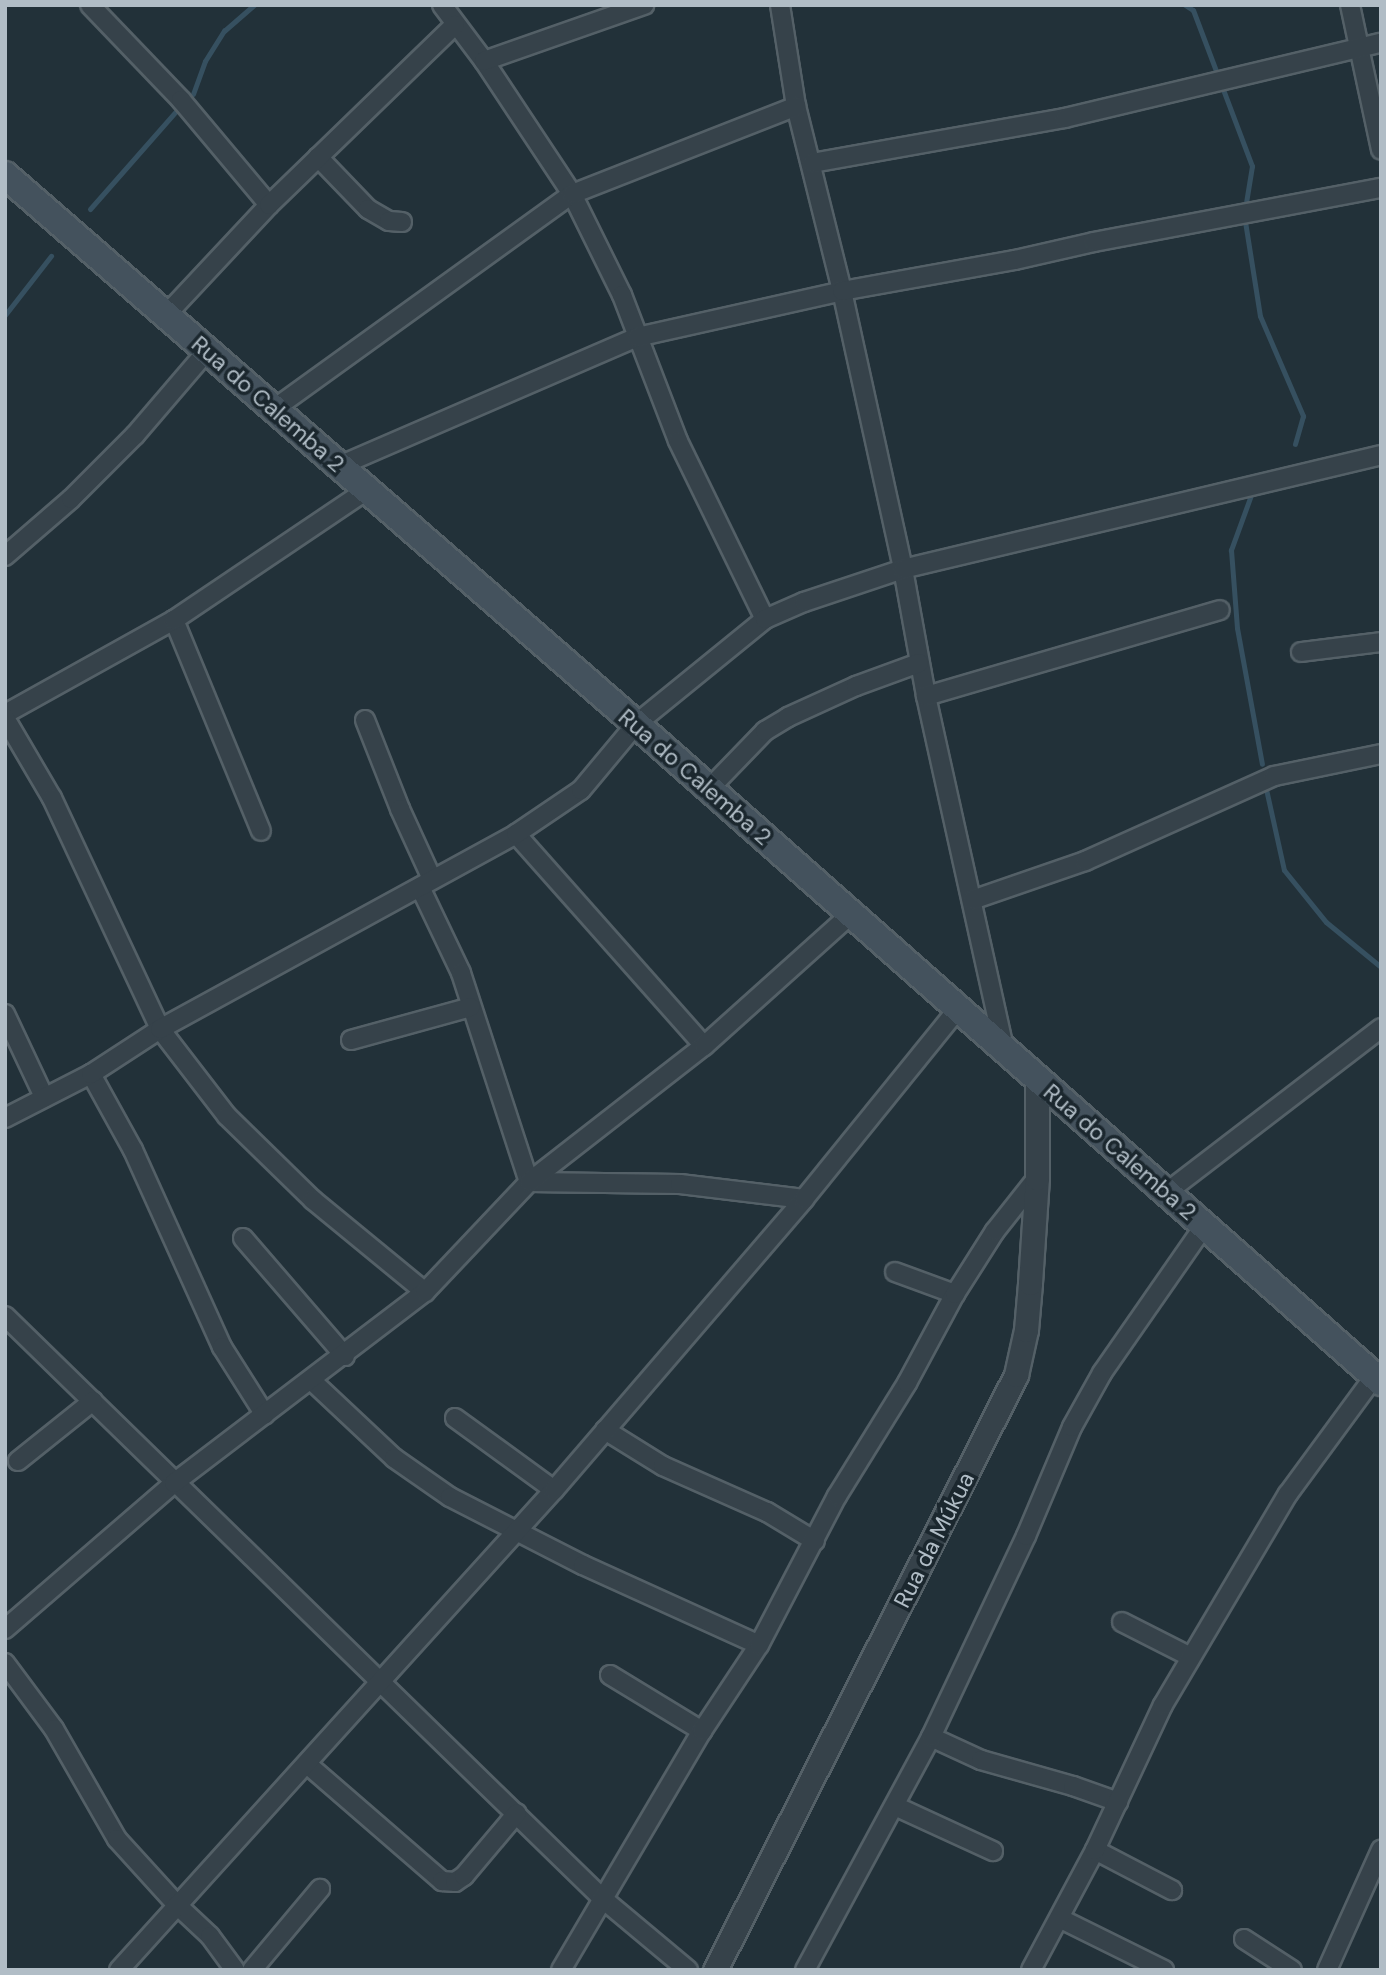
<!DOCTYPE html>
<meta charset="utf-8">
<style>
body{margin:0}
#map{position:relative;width:1386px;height:1975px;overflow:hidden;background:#223139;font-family:"DM Sans",sans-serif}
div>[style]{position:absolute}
.stream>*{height:5px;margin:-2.5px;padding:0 2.5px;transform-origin:2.5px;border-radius:2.5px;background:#365060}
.roads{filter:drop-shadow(2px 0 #546067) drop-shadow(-2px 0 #546067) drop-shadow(0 2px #546067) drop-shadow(0 -2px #546067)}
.minor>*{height:18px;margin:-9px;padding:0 9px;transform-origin:9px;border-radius:9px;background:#36424a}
.tertiary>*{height:23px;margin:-11.5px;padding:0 11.5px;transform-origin:11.5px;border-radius:11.5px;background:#36424a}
.secondary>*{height:26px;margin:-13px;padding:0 13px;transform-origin:13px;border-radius:13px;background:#44525d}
span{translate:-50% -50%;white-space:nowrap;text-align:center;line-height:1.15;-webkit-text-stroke:7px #1b272e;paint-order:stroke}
.street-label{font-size:23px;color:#b1bdc6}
.frame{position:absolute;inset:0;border:7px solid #b1bdc6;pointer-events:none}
</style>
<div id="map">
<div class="stream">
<i style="left:1185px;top:5px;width:9px;rotate:32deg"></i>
<i style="left:1193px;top:10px;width:167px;rotate:69.3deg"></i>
<i style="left:1252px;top:166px;width:50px;rotate:99.3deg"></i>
<i style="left:1244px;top:215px;width:102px;rotate:81deg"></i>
<i style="left:1260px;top:316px;width:109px;rotate:66.7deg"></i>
<i style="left:1303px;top:416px;width:29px;rotate:106deg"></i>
<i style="left:193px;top:94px;width:35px;rotate:-70deg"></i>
<i style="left:205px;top:61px;width:36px;rotate:-58deg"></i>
<i style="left:224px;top:31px;width:40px;rotate:-41deg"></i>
<i style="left:90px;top:209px;width:132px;rotate:-48.7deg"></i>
<i style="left:5px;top:315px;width:75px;rotate:-52.1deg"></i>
<i style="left:1251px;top:495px;width:59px;rotate:110deg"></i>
<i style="left:1231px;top:550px;width:78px;rotate:85.6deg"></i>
<i style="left:1237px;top:628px;width:138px;rotate:79.6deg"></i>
<i style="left:1266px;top:789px;width:83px;rotate:77.5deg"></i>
<i style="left:1284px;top:870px;width:67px;rotate:51.1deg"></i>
<i style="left:1326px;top:922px;width:71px;rotate:39.3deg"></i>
</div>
<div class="roads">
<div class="minor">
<i style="left:90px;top:5px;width:132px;rotate:46.2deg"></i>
<i style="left:181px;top:100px;width:137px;rotate:50deg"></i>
<i style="left:442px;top:5px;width:70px;rotate:53.1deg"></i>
<i style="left:484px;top:61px;width:159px;rotate:56.5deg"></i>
<i style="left:572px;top:194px;width:113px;rotate:63.7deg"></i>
<i style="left:622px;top:295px;width:156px;rotate:69deg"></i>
<i style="left:678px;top:441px;width:198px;rotate:64deg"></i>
<i style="left:780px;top:5px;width:102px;rotate:81deg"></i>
<i style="left:796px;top:106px;width:191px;rotate:76deg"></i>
<i style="left:842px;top:291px;width:285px;rotate:77.6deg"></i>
<i style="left:903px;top:569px;width:129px;rotate:79.7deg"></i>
<i style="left:926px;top:696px;width:362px;rotate:77.5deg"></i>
<i style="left:1350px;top:5px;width:148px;rotate:77.9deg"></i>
<i style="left:484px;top:61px;width:170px;rotate:-19.3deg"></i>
<i style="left:318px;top:157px;width:72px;rotate:46.1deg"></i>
<i style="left:368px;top:209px;width:24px;rotate:30deg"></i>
<i style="left:389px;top:221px;width:13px;rotate:4deg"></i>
<i style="left:812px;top:163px;width:257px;rotate:-10.1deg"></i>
<i style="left:1065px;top:118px;width:325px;rotate:-13.4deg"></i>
<i style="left:166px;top:315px;width:151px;rotate:-46.9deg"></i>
<i style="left:269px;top:205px;width:259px;rotate:-44.1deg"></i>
<i style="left:274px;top:409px;width:367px;rotate:-35.8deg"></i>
<i style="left:572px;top:194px;width:241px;rotate:-21.4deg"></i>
<i style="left:339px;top:466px;width:325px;rotate:-23.4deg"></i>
<i style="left:637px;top:337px;width:210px;rotate:-12.6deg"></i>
<i style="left:842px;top:291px;width:176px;rotate:-10.2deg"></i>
<i style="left:1015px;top:260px;width:81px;rotate:-12.8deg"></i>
<i style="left:1094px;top:242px;width:292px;rotate:-10.7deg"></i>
<i style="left:5px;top:556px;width:87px;rotate:-40.8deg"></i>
<i style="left:71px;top:499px;width:91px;rotate:-45deg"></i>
<i style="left:135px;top:435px;width:111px;rotate:-49.4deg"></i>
<i style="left:174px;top:620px;width:228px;rotate:67.6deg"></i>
<i style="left:1301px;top:652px;width:81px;rotate:-7.1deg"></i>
<i style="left:926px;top:696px;width:306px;rotate:-16.3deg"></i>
<i style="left:5px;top:714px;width:193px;rotate:-29.1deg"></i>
<i style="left:174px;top:620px;width:233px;rotate:-34deg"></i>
<i style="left:5px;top:718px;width:93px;rotate:59.6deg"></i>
<i style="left:52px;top:798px;width:255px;rotate:64.9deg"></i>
<i style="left:160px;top:1029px;width:110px;rotate:52.4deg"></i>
<i style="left:227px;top:1116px;width:120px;rotate:44.3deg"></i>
<i style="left:313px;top:1200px;width:145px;rotate:39.4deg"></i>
<i style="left:365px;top:720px;width:96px;rotate:68.5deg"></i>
<i style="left:400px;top:809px;width:77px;rotate:65.4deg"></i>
<i style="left:709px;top:789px;width:81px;rotate:-46deg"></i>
<i style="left:765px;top:731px;width:27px;rotate:-31deg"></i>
<i style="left:788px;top:717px;width:75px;rotate:-24.5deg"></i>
<i style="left:856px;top:686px;width:67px;rotate:-20.1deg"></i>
<i style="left:516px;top:834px;width:283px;rotate:48.4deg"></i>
<i style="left:420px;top:887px;width:95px;rotate:64.5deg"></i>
<i style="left:461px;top:973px;width:220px;rotate:72deg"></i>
<i style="left:529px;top:1182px;width:151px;rotate:0.8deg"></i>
<i style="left:680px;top:1184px;width:125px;rotate:6.9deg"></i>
<i style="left:972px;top:900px;width:120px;rotate:-19deg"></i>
<i style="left:1085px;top:861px;width:207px;rotate:-24.2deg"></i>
<i style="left:1274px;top:776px;width:109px;rotate:-11.6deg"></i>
<i style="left:5px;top:1014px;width:92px;rotate:64.8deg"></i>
<i style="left:351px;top:1040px;width:124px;rotate:-15.4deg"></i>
<i style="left:91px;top:1074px;width:87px;rotate:61.1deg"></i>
<i style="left:133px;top:1150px;width:216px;rotate:65.7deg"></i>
<i style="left:222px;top:1347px;width:80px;rotate:57.7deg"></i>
<i style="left:5px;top:1118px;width:97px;rotate:-27.1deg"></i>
<i style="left:91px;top:1074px;width:82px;rotate:-33.1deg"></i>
<i style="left:160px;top:1029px;width:406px;rotate:-28.7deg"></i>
<i style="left:516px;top:834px;width:78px;rotate:-34.1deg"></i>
<i style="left:581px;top:790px;width:86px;rotate:-50.2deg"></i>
<i style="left:636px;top:724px;width:166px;rotate:-39.1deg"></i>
<i style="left:765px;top:619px;width:43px;rotate:-23.6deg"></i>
<i style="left:804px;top:602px;width:104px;rotate:-18.4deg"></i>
<i style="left:903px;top:569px;width:491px;rotate:-13.4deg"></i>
<i style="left:1166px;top:1193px;width:271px;rotate:-37.5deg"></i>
<i style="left:243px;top:1238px;width:156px;rotate:49.2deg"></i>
<i style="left:895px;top:1272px;width:64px;rotate:20.1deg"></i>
<i style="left:5px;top:1316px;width:835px;rotate:44.27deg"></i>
<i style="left:603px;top:1899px;width:111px;rotate:39.9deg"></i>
<i style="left:311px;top:1380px;width:114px;rotate:43.2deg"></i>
<i style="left:394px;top:1458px;width:68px;rotate:34.9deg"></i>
<i style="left:450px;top:1497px;width:149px;rotate:27.1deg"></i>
<i style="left:583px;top:1565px;width:193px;rotate:24.4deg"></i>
<i style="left:455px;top:1418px;width:122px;rotate:36deg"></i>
<i style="left:605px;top:1430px;width:68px;rotate:31.8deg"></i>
<i style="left:663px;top:1466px;width:114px;rotate:23.9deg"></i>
<i style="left:767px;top:1512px;width:56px;rotate:31.1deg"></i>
<i style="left:18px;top:1461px;width:96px;rotate:-38.7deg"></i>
<i style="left:1122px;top:1622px;width:77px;rotate:26.9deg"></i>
<i style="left:5px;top:1629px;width:223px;rotate:-40.8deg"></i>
<i style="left:174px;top:1483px;width:315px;rotate:-37.3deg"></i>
<i style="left:425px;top:1292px;width:151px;rotate:-46.6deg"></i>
<i style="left:529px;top:1182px;width:222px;rotate:-37.9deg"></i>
<i style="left:704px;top:1046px;width:198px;rotate:-41.9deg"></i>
<i style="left:5px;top:1663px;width:82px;rotate:53.4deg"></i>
<i style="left:54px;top:1729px;width:127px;rotate:60.2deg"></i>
<i style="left:117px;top:1839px;width:89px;rotate:47.7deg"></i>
<i style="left:177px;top:1905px;width:45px;rotate:43.2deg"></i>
<i style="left:210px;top:1936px;width:42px;rotate:53.7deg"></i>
<i style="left:610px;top:1675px;width:108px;rotate:31.3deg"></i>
<i style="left:931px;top:1737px;width:55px;rotate:24.7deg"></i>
<i style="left:981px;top:1760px;width:96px;rotate:15.8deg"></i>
<i style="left:1073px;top:1786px;width:48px;rotate:19.6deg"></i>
<i style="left:307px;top:1764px;width:179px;rotate:40.9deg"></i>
<i style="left:442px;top:1881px;width:13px;rotate:4deg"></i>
<i style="left:455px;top:1882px;width:11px;rotate:-34deg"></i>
<i style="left:464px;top:1876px;width:82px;rotate:-49.9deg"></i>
<i style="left:895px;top:1806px;width:108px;rotate:24.7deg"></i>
<i style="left:1095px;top:1850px;width:87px;rotate:27.5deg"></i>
<i style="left:1061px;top:1919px;width:115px;rotate:26.3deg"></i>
<i style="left:1244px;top:1939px;width:57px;rotate:32.9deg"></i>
<i style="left:119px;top:1970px;width:648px;rotate:-47.82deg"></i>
<i style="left:554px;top:1490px;width:384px;rotate:-49.3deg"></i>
<i style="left:804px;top:1199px;width:245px;rotate:-51deg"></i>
<i style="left:252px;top:1970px;width:106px;rotate:-50deg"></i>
<i style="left:561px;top:1970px;width:277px;rotate:-59.5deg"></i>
<i style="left:702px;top:1731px;width:103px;rotate:-56.5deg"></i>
<i style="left:759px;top:1645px;width:168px;rotate:-62.4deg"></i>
<i style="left:837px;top:1496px;width:133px;rotate:-58.2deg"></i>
<i style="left:907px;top:1383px;width:101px;rotate:-61.7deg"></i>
<i style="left:955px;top:1294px;width:75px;rotate:-57.6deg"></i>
<i style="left:995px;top:1231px;width:68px;rotate:-51.6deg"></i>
<i style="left:805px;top:1970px;width:265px;rotate:-61.6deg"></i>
<i style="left:931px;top:1737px;width:222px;rotate:-64.7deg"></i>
<i style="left:1026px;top:1536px;width:118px;rotate:-67.1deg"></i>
<i style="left:1072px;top:1427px;width:62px;rotate:-60.9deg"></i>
<i style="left:1102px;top:1373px;width:179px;rotate:-55.2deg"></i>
<i style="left:1031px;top:1970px;width:136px;rotate:-61.9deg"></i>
<i style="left:1095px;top:1850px;width:160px;rotate:-64.9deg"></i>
<i style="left:1163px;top:1705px;width:245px;rotate:-59.4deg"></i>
<i style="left:1288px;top:1494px;width:145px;rotate:-53.7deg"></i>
<i style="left:1327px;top:1970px;width:132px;rotate:-65.8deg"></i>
</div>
<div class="tertiary">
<i style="left:715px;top:1970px;width:667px;rotate:-63.17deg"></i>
<i style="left:1016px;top:1375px;width:46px;rotate:-77.5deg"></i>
<i style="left:1026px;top:1330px;width:47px;rotate:-85.1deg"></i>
<i style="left:1030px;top:1283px;width:105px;rotate:-86.2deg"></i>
<i style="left:1037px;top:1178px;width:100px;rotate:-90deg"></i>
</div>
<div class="secondary">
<i style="left:5px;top:175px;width:836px;rotate:41.02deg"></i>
<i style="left:636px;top:724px;width:994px;rotate:41.45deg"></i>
</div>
</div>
<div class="street-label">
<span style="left:268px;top:404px;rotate:41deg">Rua do Calemba 2</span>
<span style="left:695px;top:777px;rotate:41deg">Rua do Calemba 2</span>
<span style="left:1120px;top:1152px;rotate:41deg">Rua do Calemba 2</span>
<span style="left:934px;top:1540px;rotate:-63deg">Rua da Múkua</span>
</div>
<div class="frame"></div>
</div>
